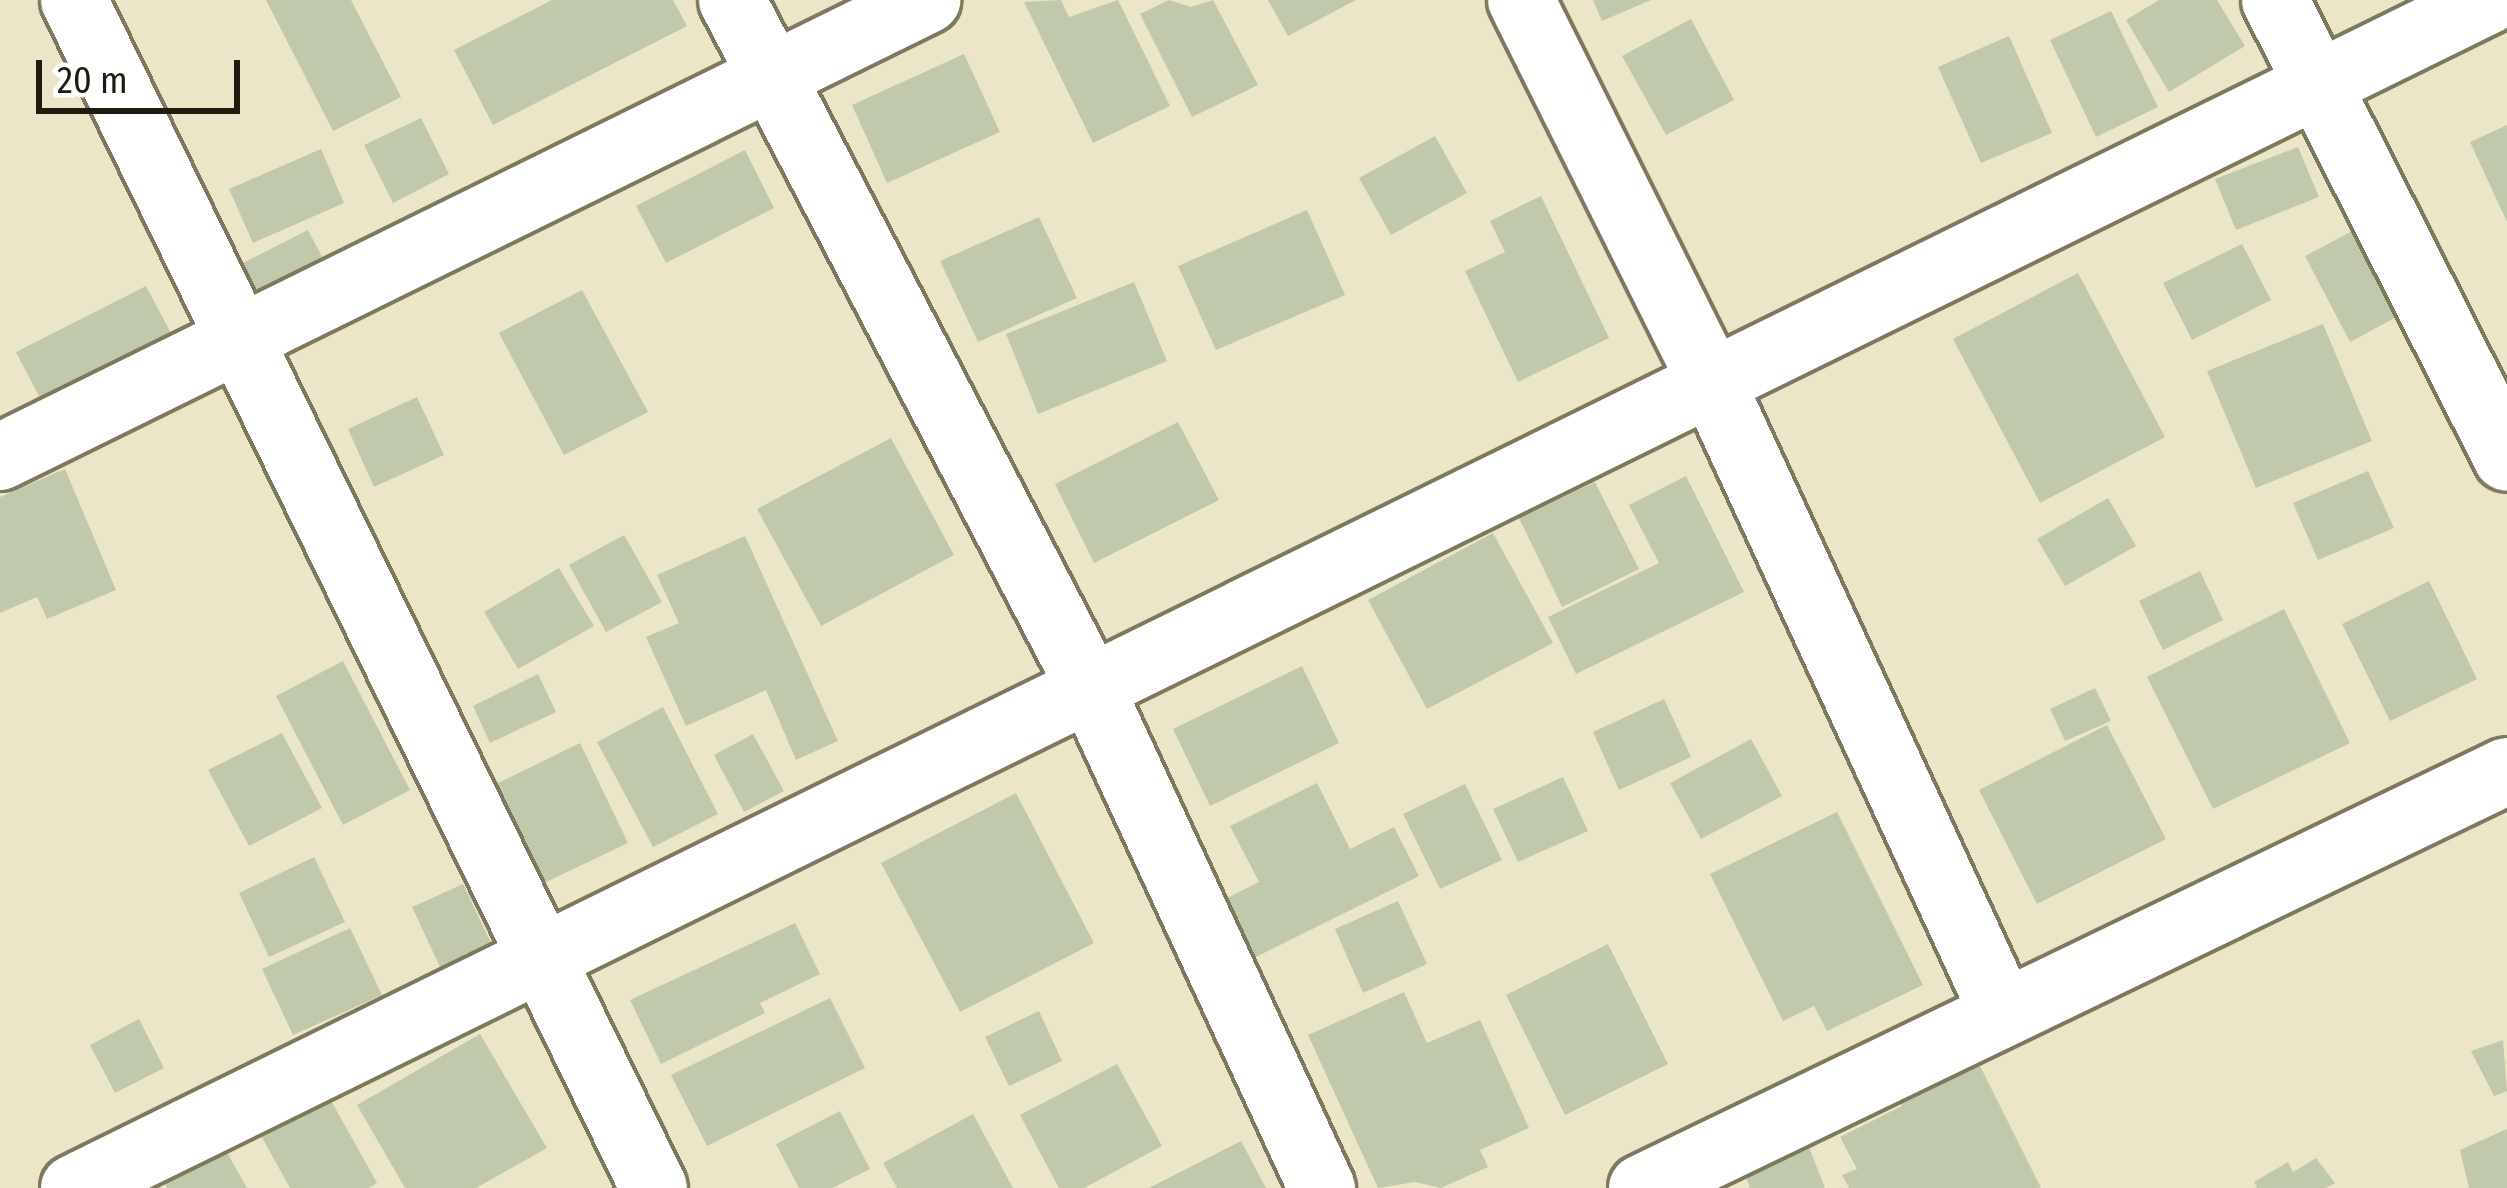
<!DOCTYPE html>
<style>
body{margin:0}
#map{position:relative;width:2507px;height:1188px;overflow:hidden;background:#ece6c8;font-family:"Fira Sans Condensed",sans-serif}
div>[style]{position:absolute}
.building>*{inset:0;background:#c1c9ac}
.roads{filter:drop-shadow(3px 0 #7e795e) drop-shadow(-3px 0 #7e795e) drop-shadow(0 3px #7e795e) drop-shadow(0 -3px #7e795e)}
.minor>*{height:66px;margin:-33px;padding:0 33px;transform-origin:33px;border-radius:33px;background:#fff}
span{translate:-50% -50%;white-space:nowrap;text-align:center;line-height:1.15;-webkit-text-stroke:9px #fff;paint-order:stroke}
.scale{position:absolute;left:36px;top:60px;width:204px;height:54px;box-sizing:border-box;border:6px solid #1e1b11;border-top:0;padding-left:15px;font-size:36px;line-height:42px;white-space:nowrap;color:#1e1b11;-webkit-text-stroke:9px #fff;paint-order:stroke}
</style>
<div id="map">
<div class="building">
<i style="clip-path:polygon(266px 0,351px 0,401px 97px,333px 131px)"></i>
<i style="clip-path:polygon(552px 0,673px 0,687px 26px,493px 125px,454px 50px)"></i>
<i style="clip-path:polygon(1061px 0,1069px 17px,1118px 0,1170px 106px,1093px 143px,1024px 2px)"></i>
<i style="clip-path:polygon(1169px 0,1191px 7px,1213px 0,1258px 85px,1192px 117px,1140px 14px)"></i>
<i style="clip-path:polygon(1268px 0,1356px 0,1288px 36px)"></i>
<i style="clip-path:polygon(1593px 0,1651px 0,1602px 21px)"></i>
<i style="clip-path:polygon(2159px 0,2217px 0,2245px 46px,2169px 92px,2126px 20px)"></i>
<i style="clip-path:polygon(2111px 11px,2158px 107px,2096px 137px,2050px 40px)"></i>
<i style="clip-path:polygon(1691px 19px,1734px 100px,1666px 135px,1622px 56px)"></i>
<i style="clip-path:polygon(2009px 36px,2052px 133px,1981px 163px,1938px 67px)"></i>
<i style="clip-path:polygon(964px 54px,1000px 132px,887px 183px,852px 105px)"></i>
<i style="clip-path:polygon(421px 118px,449px 174px,393px 203px,364px 145px)"></i>
<i style="clip-path:polygon(2507px 125px,2507px 222px,2470px 142px)"></i>
<i style="clip-path:polygon(1435px 136px,1467px 193px,1391px 235px,1359px 178px)"></i>
<i style="clip-path:polygon(2298px 147px,2319px 197px,2236px 230px,2215px 179px)"></i>
<i style="clip-path:polygon(321px 149px,344px 203px,253px 243px,229px 189px)"></i>
<i style="clip-path:polygon(745px 150px,774px 208px,666px 263px,636px 206px)"></i>
<i style="clip-path:polygon(1541px 196px,1609px 338px,1518px 382px,1465px 271px,1505px 252px,1490px 221px)"></i>
<i style="clip-path:polygon(1307px 210px,1345px 295px,1216px 350px,1178px 266px)"></i>
<i style="clip-path:polygon(1039px 217px,1077px 298px,978px 342px,940px 261px)"></i>
<i style="clip-path:polygon(2358px 228px,2404px 313px,2350px 342px,2305px 256px)"></i>
<i style="clip-path:polygon(308px 230px,328px 268px,260px 302px,241px 264px)"></i>
<i style="clip-path:polygon(2242px 244px,2271px 300px,2192px 340px,2163px 283px)"></i>
<i style="clip-path:polygon(2078px 273px,2165px 437px,2040px 503px,1953px 339px)"></i>
<i style="clip-path:polygon(1134px 282px,1167px 361px,1038px 414px,1006px 334px)"></i>
<i style="clip-path:polygon(146px 286px,173px 337px,43px 404px,16px 352px)"></i>
<i style="clip-path:polygon(582px 290px,648px 412px,564px 455px,499px 333px)"></i>
<i style="clip-path:polygon(2323px 324px,2372px 441px,2256px 488px,2207px 371px)"></i>
<i style="clip-path:polygon(417px 397px,444px 455px,374px 487px,348px 429px)"></i>
<i style="clip-path:polygon(1178px 422px,1219px 500px,1094px 563px,1055px 484px)"></i>
<i style="clip-path:polygon(891px 438px,954px 555px,821px 626px,757px 509px)"></i>
<i style="clip-path:polygon(65px 469px,116px 590px,47px 619px,37px 597px,0 613px,0 497px)"></i>
<i style="clip-path:polygon(2368px 471px,2394px 528px,2318px 560px,2293px 503px)"></i>
<i style="clip-path:polygon(1686px 476px,1744px 592px,1576px 674px,1548px 617px,1659px 563px,1629px 505px)"></i>
<i style="clip-path:polygon(1595px 482px,1639px 569px,1562px 607px,1519px 518px)"></i>
<i style="clip-path:polygon(2108px 498px,2136px 546px,2065px 586px,2037px 539px)"></i>
<i style="clip-path:polygon(1493px 533px,1553px 643px,1427px 709px,1368px 600px)"></i>
<i style="clip-path:polygon(624px 535px,662px 602px,606px 632px,569px 565px)"></i>
<i style="clip-path:polygon(745px 536px,838px 741px,796px 760px,766px 690px,686px 726px,646px 637px,679px 623px,657px 575px)"></i>
<i style="clip-path:polygon(559px 568px,594px 626px,518px 669px,484px 612px)"></i>
<i style="clip-path:polygon(2200px 571px,2223px 620px,2163px 650px,2139px 601px)"></i>
<i style="clip-path:polygon(2429px 581px,2477px 679px,2390px 721px,2342px 624px)"></i>
<i style="clip-path:polygon(2284px 609px,2350px 743px,2213px 809px,2147px 677px)"></i>
<i style="clip-path:polygon(343px 661px,410px 790px,343px 825px,276px 696px)"></i>
<i style="clip-path:polygon(1302px 666px,1339px 743px,1210px 806px,1173px 729px)"></i>
<i style="clip-path:polygon(538px 674px,556px 712px,490px 743px,473px 706px)"></i>
<i style="clip-path:polygon(2095px 688px,2111px 721px,2065px 741px,2050px 709px)"></i>
<i style="clip-path:polygon(1664px 699px,1691px 757px,1619px 790px,1593px 732px)"></i>
<i style="clip-path:polygon(663px 707px,718px 814px,653px 847px,597px 742px)"></i>
<i style="clip-path:polygon(2107px 725px,2166px 839px,2037px 904px,1979px 790px)"></i>
<i style="clip-path:polygon(282px 733px,322px 808px,249px 846px,208px 770px)"></i>
<i style="clip-path:polygon(753px 734px,784px 791px,744px 812px,714px 755px)"></i>
<i style="clip-path:polygon(1751px 739px,1782px 796px,1701px 839px,1670px 783px)"></i>
<i style="clip-path:polygon(580px 743px,628px 843px,544px 883px,496px 784px)"></i>
<i style="clip-path:polygon(1563px 777px,1588px 831px,1518px 862px,1493px 809px)"></i>
<i style="clip-path:polygon(1317px 783px,1350px 849px,1394px 827px,1419px 876px,1256px 957px,1227px 898px,1259px 882px,1230px 826px)"></i>
<i style="clip-path:polygon(1465px 784px,1502px 860px,1440px 889px,1403px 814px)"></i>
<i style="clip-path:polygon(1016px 793px,1094px 943px,960px 1012px,881px 863px)"></i>
<i style="clip-path:polygon(1837px 812px,1923px 985px,1827px 1031px,1814px 1006px,1783px 1021px,1710px 874px)"></i>
<i style="clip-path:polygon(314px 857px,345px 922px,269px 957px,239px 893px)"></i>
<i style="clip-path:polygon(463px 884px,492px 945px,441px 969px,412px 907px)"></i>
<i style="clip-path:polygon(1398px 901px,1427px 964px,1363px 993px,1335px 929px)"></i>
<i style="clip-path:polygon(795px 923px,820px 974px,760px 1003px,765px 1013px,661px 1064px,630px 1000px)"></i>
<i style="clip-path:polygon(350px 928px,382px 995px,293px 1035px,262px 969px)"></i>
<i style="clip-path:polygon(1608px 944px,1668px 1064px,1565px 1115px,1506px 995px)"></i>
<i style="clip-path:polygon(1404px 992px,1427px 1043px,1480px 1020px,1529px 1128px,1480px 1150px,1488px 1167px,1441px 1188px,1415px 1182px,1378px 1188px,1308px 1035px)"></i>
<i style="clip-path:polygon(830px 998px,865px 1068px,707px 1146px,671px 1075px)"></i>
<i style="clip-path:polygon(1039px 1011px,1062px 1061px,1009px 1086px,985px 1037px)"></i>
<i style="clip-path:polygon(139px 1019px,164px 1068px,115px 1093px,90px 1045px)"></i>
<i style="clip-path:polygon(480px 1034px,547px 1148px,476px 1188px,405px 1188px,357px 1105px)"></i>
<i style="clip-path:polygon(2503px 1040px,2507px 1091px,2494px 1096px,2471px 1051px)"></i>
<i style="clip-path:polygon(1974px 1054px,2041px 1188px,1849px 1188px,1842px 1175px,1857px 1169px,1840px 1137px,1902px 1106px,1895px 1093px)"></i>
<i style="clip-path:polygon(1117px 1064px,1162px 1146px,1084px 1188px,1059px 1188px,1020px 1115px)"></i>
<i style="clip-path:polygon(324px 1088px,377px 1183px,369px 1188px,290px 1188px,255px 1125px)"></i>
<i style="clip-path:polygon(840px 1111px,870px 1169px,832px 1188px,799px 1188px,776px 1144px)"></i>
<i style="clip-path:polygon(973px 1114px,1013px 1188px,897px 1188px,883px 1163px)"></i>
<i style="clip-path:polygon(2507px 1129px,2507px 1188px,2469px 1188px,2460px 1150px)"></i>
<i style="clip-path:polygon(1241px 1141px,1266px 1188px,1149px 1188px)"></i>
<i style="clip-path:polygon(1807px 1142px,1825px 1188px,1750px 1188px,1742px 1167px)"></i>
<i style="clip-path:polygon(224px 1147px,247px 1188px,167px 1188px,164px 1182px)"></i>
<i style="clip-path:polygon(2316px 1158px,2335px 1183px,2326px 1188px,2257px 1188px,2254px 1182px,2288px 1162px,2293px 1172px)"></i>
</div>
<div class="roads">
<div class="minor">
<i style="left:74px;top:0;width:1322px;rotate:63.98deg"></i>
<i style="left:732px;top:0;width:777px;rotate:62.48deg"></i>
<i style="left:1091px;top:689px;width:550px;rotate:65.16deg"></i>
<i style="left:1521px;top:0;width:428px;rotate:63.5deg"></i>
<i style="left:1712px;top:383px;width:692px;rotate:65.21deg"></i>
<i style="left:2275px;top:0;width:513px;rotate:63.14deg"></i>
<i style="left:0;top:457px;width:1034px;rotate:-26.24deg"></i>
<i style="left:74px;top:1188px;width:2691px;rotate:-26.19deg"></i>
<i style="left:1642px;top:1188px;width:960px;rotate:-25.74deg"></i>
</div>
</div>
<div class="scale">20 m</div>
</div>
